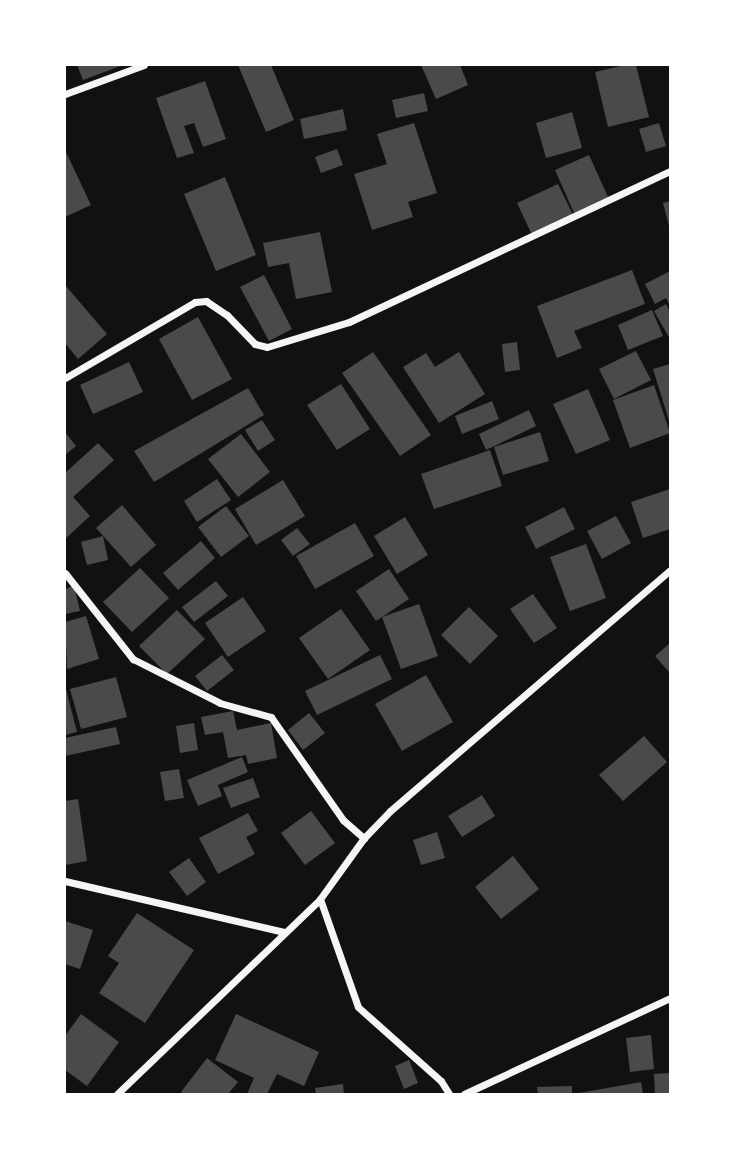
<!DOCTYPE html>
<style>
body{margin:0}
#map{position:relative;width:735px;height:1159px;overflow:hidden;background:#111;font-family:Quicksand,sans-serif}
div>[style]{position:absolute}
.building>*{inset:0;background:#4a4a4a}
.minor>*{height:7px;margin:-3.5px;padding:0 3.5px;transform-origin:3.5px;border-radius:3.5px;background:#f5f5f5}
span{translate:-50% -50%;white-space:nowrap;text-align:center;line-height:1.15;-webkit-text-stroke:5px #fff;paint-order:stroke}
.frame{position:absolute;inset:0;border:66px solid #fff;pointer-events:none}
</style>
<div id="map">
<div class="building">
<i style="clip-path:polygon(77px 65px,123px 65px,83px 80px)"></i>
<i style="clip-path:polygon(238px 65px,271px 65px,294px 120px,266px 132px)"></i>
<i style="clip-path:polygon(421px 65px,460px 65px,468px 85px,436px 99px)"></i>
<i style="clip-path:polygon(625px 65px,636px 65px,649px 117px,608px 127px,595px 72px)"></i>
<i style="clip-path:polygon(205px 81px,226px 139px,203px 147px,194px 123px,184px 126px,194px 153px,177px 158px,156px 98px)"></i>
<i style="clip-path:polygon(424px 93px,428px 111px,396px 118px,392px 100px)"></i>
<i style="clip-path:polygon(343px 109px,347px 130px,304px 139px,300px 119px)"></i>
<i style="clip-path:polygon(572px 112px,582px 148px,546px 158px,536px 123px)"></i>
<i style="clip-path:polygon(414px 123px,437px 193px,408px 202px,413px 217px,372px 230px,354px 174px,387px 164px,377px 134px)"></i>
<i style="clip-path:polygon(659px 123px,666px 146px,646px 152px,639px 129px)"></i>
<i style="clip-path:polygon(337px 149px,343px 165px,321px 173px,315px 157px)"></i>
<i style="clip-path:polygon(65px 150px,91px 205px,65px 217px)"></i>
<i style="clip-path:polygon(589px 155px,608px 197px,574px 213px,555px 170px)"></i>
<i style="clip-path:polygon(225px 177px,256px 255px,216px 271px,184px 194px)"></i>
<i style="clip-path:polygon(558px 184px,574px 217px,533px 237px,517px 203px)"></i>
<i style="clip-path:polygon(670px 201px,670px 226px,669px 226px,663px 203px)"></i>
<i style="clip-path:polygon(320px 232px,332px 292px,296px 299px,289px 263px,268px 267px,263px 243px)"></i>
<i style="clip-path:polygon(632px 270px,645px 304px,574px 331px,582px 348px,557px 358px,537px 306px)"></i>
<i style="clip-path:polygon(670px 271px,670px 306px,666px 298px,655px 304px,645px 284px)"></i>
<i style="clip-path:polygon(264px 275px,292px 329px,269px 341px,240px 287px)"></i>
<i style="clip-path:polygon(65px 285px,107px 334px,78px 359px,65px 343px)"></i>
<i style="clip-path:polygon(666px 304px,670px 312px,670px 339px,654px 311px)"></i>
<i style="clip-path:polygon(652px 310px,663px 336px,628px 350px,618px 325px)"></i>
<i style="clip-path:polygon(198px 317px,232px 379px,192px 400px,159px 339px)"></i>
<i style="clip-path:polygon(517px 342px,520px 370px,505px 372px,502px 344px)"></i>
<i style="clip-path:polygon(636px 351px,651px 380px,614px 399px,599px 369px)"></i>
<i style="clip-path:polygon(373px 352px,431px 435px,400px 456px,342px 373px)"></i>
<i style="clip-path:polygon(459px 352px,485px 394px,439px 423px,403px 367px,426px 353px,435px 367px)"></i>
<i style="clip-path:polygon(129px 362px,143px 392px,93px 414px,80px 385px)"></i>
<i style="clip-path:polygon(670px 364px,670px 424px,653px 369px)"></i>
<i style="clip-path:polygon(341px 384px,370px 429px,337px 450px,307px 405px)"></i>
<i style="clip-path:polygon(654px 385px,670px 433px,630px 448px,613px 400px)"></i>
<i style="clip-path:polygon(248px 388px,264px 415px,154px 482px,134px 451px)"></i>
<i style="clip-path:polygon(588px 389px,610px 440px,576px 454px,553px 404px)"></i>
<i style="clip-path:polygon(492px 401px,499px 419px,462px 434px,455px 416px)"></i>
<i style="clip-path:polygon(529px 410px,536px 426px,486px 450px,479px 434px)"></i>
<i style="clip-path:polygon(262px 420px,275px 440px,258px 451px,245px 430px)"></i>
<i style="clip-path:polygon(65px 432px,76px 446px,65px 455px)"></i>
<i style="clip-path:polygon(540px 432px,549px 461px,503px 475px,494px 447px)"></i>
<i style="clip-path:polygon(241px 434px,270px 472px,238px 497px,208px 459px)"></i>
<i style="clip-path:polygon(98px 443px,114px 460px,73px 497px,90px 516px,65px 539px,65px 473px)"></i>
<i style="clip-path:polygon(490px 450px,502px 486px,434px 509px,421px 474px)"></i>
<i style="clip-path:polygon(217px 479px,231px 500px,197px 522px,184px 501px)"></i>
<i style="clip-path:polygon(283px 480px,305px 516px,256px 545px,235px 509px)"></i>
<i style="clip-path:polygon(670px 489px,670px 529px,643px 538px,631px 502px)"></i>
<i style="clip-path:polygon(122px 505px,156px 545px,131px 567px,96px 528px)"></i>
<i style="clip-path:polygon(226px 506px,249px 536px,221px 557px,198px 527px)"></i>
<i style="clip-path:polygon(564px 507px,575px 529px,536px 549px,525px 527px)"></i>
<i style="clip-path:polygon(616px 516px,631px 543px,602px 559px,587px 531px)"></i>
<i style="clip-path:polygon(405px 517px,428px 555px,397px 574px,374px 536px)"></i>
<i style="clip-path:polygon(355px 523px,374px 556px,315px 589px,296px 556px)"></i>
<i style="clip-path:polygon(297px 528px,310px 544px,293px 556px,281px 540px)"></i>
<i style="clip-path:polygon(103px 536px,108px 560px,87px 565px,81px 542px)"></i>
<i style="clip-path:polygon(201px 541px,215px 558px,178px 590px,163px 573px)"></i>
<i style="clip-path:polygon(586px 544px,606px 598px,570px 611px,550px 557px)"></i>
<i style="clip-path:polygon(140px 568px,169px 598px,132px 632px,103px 602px)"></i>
<i style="clip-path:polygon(389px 569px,409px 599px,382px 617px,419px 604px,438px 656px,401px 669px,382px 617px,376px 621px,356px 591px)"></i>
<i style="clip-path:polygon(216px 581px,228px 596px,194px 622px,182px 607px)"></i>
<i style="clip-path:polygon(74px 586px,80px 611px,65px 614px,65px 589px)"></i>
<i style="clip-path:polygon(533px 594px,557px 628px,534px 643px,510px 609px)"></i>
<i style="clip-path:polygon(243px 597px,266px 631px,228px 657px,205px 623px)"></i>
<i style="clip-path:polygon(469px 607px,498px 636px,470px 664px,441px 635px)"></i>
<i style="clip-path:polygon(341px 609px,370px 650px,328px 679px,299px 638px)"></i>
<i style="clip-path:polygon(177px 610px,205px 639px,167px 674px,139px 646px)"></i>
<i style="clip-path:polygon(86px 616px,99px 659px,67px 669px,65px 622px)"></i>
<i style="clip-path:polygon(670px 643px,670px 673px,655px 656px)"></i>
<i style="clip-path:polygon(222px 655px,234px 670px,207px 691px,195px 676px)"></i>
<i style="clip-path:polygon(380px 655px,392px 679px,317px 715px,305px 691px)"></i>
<i style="clip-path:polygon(426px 675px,453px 722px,402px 751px,375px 704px)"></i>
<i style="clip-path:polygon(116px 677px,127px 717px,81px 729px,70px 689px)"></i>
<i style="clip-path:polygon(65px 685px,77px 732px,65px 735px)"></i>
<i style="clip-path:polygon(233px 711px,237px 730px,271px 723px,277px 758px,248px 764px,246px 755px,228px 758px,223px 732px,205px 735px,201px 717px)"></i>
<i style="clip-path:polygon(309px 713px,325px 733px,303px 750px,288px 730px)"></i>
<i style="clip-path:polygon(194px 723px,198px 750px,180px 753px,176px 726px)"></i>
<i style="clip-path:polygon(116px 727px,120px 744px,65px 756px,65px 738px)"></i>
<i style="clip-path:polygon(644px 736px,667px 762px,623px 801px,599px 775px)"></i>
<i style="clip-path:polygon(242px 757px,248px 772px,218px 785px,222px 796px,198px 806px,187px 780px)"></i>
<i style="clip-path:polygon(179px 769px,184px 798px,165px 801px,160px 772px)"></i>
<i style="clip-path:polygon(253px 778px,260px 797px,231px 808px,223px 788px)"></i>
<i style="clip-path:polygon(482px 795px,495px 816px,462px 837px,448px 816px)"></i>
<i style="clip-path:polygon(78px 799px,87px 861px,65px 865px,65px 801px)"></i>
<i style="clip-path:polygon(311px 811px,335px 843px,305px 865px,281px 833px)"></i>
<i style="clip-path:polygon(248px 813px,258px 831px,246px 837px,255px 854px,218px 874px,199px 838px)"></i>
<i style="clip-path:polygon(437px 832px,445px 858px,421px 865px,413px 840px)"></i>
<i style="clip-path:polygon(513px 856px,539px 889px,501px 919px,475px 887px)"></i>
<i style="clip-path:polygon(189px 858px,206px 882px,187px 896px,169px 872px)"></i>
<i style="clip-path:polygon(137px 913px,194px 950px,145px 1023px,99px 993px,119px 963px,108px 956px)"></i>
<i style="clip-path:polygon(65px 921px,93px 930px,80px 969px,65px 964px)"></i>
<i style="clip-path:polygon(81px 1014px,119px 1042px,87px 1086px,65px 1070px,65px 1036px)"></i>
<i style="clip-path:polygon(236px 1014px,319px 1052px,304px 1086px,277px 1074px,267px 1094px,247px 1094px,254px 1078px,215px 1060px)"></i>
<i style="clip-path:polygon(651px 1035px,654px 1069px,630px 1072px,626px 1038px)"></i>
<i style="clip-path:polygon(207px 1058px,238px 1082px,228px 1094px,185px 1094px,181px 1092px)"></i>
<i style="clip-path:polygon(409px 1060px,418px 1083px,404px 1089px,395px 1066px)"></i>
<i style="clip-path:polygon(670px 1073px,670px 1094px,655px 1094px,654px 1074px)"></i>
<i style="clip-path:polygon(641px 1082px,643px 1094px,579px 1094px,579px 1093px)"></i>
<i style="clip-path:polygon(343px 1084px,344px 1094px,316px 1094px,315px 1088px)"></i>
<i style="clip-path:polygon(572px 1086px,572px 1094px,538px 1094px,537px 1087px)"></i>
</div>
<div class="minor">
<i style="left:65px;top:94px;width:84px;rotate:-20.2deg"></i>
<i style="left:65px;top:378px;width:151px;rotate:-30.3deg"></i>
<i style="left:195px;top:302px;width:11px;rotate:-5deg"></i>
<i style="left:206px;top:301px;width:25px;rotate:34deg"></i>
<i style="left:227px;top:315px;width:40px;rotate:46deg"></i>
<i style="left:255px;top:344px;width:12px;rotate:14deg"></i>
<i style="left:267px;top:347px;width:86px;rotate:-17deg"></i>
<i style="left:349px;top:322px;width:355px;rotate:-25.2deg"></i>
<i style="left:65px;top:573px;width:110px;rotate:51.7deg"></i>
<i style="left:133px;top:659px;width:97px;rotate:26.8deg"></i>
<i style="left:220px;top:703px;width:53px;rotate:15.4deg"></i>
<i style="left:271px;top:717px;width:126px;rotate:55deg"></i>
<i style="left:343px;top:820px;width:28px;rotate:41deg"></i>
<i style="left:65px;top:881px;width:226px;rotate:13.1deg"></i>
<i style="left:320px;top:899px;width:114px;rotate:70.6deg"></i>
<i style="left:358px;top:1007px;width:111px;rotate:41.7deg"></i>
<i style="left:441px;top:1081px;width:15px;rotate:58deg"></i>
<i style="left:117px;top:1094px;width:281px;rotate:-43.8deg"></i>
<i style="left:320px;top:899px;width:75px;rotate:-54.2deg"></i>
<i style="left:364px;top:838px;width:37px;rotate:-46deg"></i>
<i style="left:390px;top:811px;width:369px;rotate:-40.7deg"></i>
<i style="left:464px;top:1094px;width:227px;rotate:-25deg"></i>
</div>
<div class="frame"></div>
</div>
